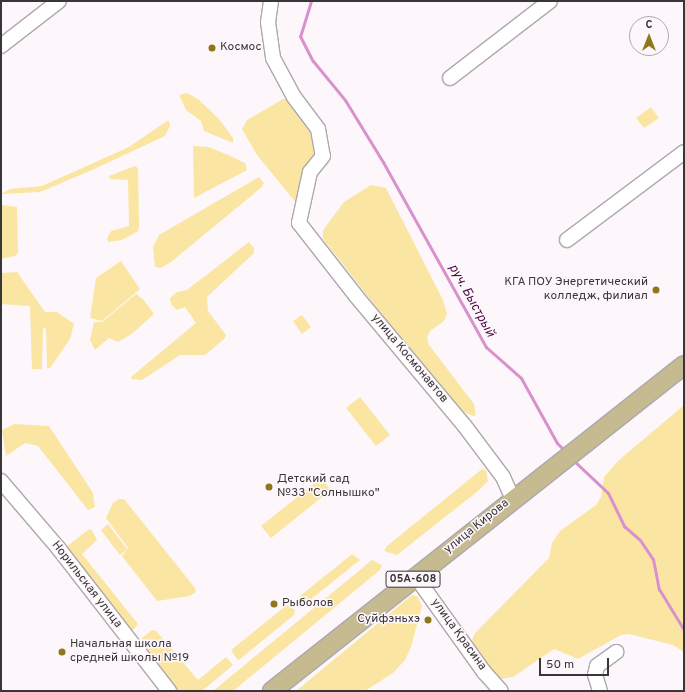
<!DOCTYPE html>
<meta charset="utf-8">
<style>
body{margin:0}
#map{position:relative;width:685px;height:692px;overflow:hidden;background:#fdf7fb;font-family:Overpass,sans-serif}
div>[style]{position:absolute}
.green>*{inset:0;background:#fae6a2}
.stream>*{height:3px;margin:-1.5px;padding:0 1.5px;transform-origin:1.5px;border-radius:1.5px;background:#d991ce}
.roads{filter:drop-shadow(1px 0 #ada8ac) drop-shadow(-1px 0 #ada8ac) drop-shadow(0 1px #ada8ac) drop-shadow(0 -1px #ada8ac)}
.minor>*{height:14px;margin:-7px;padding:0 7px;transform-origin:7px;border-radius:7px;background:#fff}
.major>*{height:18px;margin:-9px;padding:0 9px;transform-origin:9px;border-radius:9px;background:#c5ba90}
.dots>*{width:11px;height:11px;translate:-50% -50%;box-sizing:border-box;border:2px solid #fdf7fb;border-radius:50%}
span{translate:-50% -50%;white-space:nowrap;text-align:center;line-height:1.15;-webkit-text-stroke:3px #fdf7fb;paint-order:stroke}
.shield-label span{padding:1px 3px;background:#fdf7fb;border:1px solid;border-radius:3px;-webkit-text-stroke-width:0}
.shield-label{font-size:11px;color:#393638;font-weight:700}
.poi-label{font-size:12px;color:#393638}
.left{translate:0 -50%;text-align:left}
.right{translate:-100% -50%;text-align:right}
.street-label{font-size:12px;color:#393638}
.water-label{font-size:13px;color:#490843;font-style:italic}
.frame{position:absolute;inset:0;border:2px solid #393638;pointer-events:none}
.north{position:absolute;left:629px;top:16px;width:40px;height:40px;box-sizing:border-box;background:#fdf7fb;border:1px solid #afaaad;border-radius:50%;rotate:0deg;font-size:11px;font-weight:700;line-height:16px;text-align:center;color:#393638}
.north::after{content:'';display:block;margin:auto;width:14px;height:18px;background:#8d761b;clip-path:polygon(50% 0,100% 100%,50% 72%,0 100%)}
.scale{position:absolute;left:539px;top:658px;width:70px;height:18px;box-sizing:border-box;border:2px solid #393638;border-top:0;padding-left:5px;font-size:12px;line-height:14px;white-space:nowrap;color:#393638;-webkit-text-stroke:3px #fdf7fb;paint-order:stroke}
</style>
<div id="map">
<div class="green">
<i style="clip-path:polygon(187px 93px,198px 99px,219px 119px,233px 138px,233px 143px,204px 131px,201px 121px,186px 110px,180px 97px,180px 95px)"></i>
<i style="clip-path:polygon(283px 99px,289px 99px,312px 130px,317px 151px,297px 204px,257px 155px,242px 129px,247px 120px)"></i>
<i style="clip-path:polygon(651px 107px,659px 118px,644px 128px,636px 118px)"></i>
<i style="clip-path:polygon(167px 121px,169px 121px,170px 126px,165px 136px,90px 171px,40px 192px,1px 194px,10px 189px,42px 186px,129px 147px)"></i>
<i style="clip-path:polygon(193px 146px,208px 147px,226px 154px,245px 163px,247px 170px,194px 198px)"></i>
<i style="clip-path:polygon(135px 166px,138px 168px,139px 226px,138px 231px,122px 240px,108px 242px,107px 239px,111px 231px,129px 226px,128px 180px,110px 179px,109px 176px)"></i>
<i style="clip-path:polygon(259px 177px,264px 183px,262px 187px,171px 262px,161px 268px,155px 267px,153px 247px,159px 235px)"></i>
<i style="clip-path:polygon(371px 185px,386px 188px,443px 300px,447px 314px,444px 321px,430px 331px,427px 338px,429px 345px,474px 404px,476px 415px,473px 416px,464px 412px,406px 345px,323px 239px,323px 230px,344px 202px)"></i>
<i style="clip-path:polygon(1px 205px,17px 207px,18px 253px,15px 256px,1px 259px)"></i>
<i style="clip-path:polygon(249px 242px,254px 248px,254px 253px,207px 297px,208px 311px,226px 335px,224px 339px,205px 355px,180px 355px,142px 380px,132px 379px,131px 377px,196px 323px,185px 307px,177px 310px,171px 304px,170px 298px,177px 292px,187px 290px)"></i>
<i style="clip-path:polygon(121px 261px,140px 289px,102px 321px,90px 318px,96px 278px)"></i>
<i style="clip-path:polygon(17px 272px,45px 312px,57px 312px,74px 324px,70px 339px,50px 368px,47px 368px,46px 329px,43px 328px,42px 369px,32px 369px,30px 306px,1px 304px,1px 273px)"></i>
<i style="clip-path:polygon(136px 294px,143px 299px,154px 314px,133px 333px,118px 342px,109px 338px,95px 350px,90px 340px,94px 322px,102px 322px)"></i>
<i style="clip-path:polygon(302px 315px,311px 327px,302px 334px,293px 321px)"></i>
<i style="clip-path:polygon(360px 397px,390px 435px,376px 446px,346px 408px)"></i>
<i style="clip-path:polygon(683px 406px,684px 652px,673px 645px,629px 634px,621px 635px,578px 659px,554px 649px,513px 677px,501px 679px,487px 668px,473px 647px,472px 640px,475px 633px,549px 558px,552px 543px,560px 531px,596px 505px,601px 497px,604px 477px,619px 460px)"></i>
<i style="clip-path:polygon(14px 424px,49px 426px,93px 493px,95px 507px,88px 510px,38px 446px,25px 443px,6px 456px,2px 430px)"></i>
<i style="clip-path:polygon(482px 469px,486px 470px,488px 481px,478px 491px,397px 555px,384px 551px,387px 546px)"></i>
<i style="clip-path:polygon(321px 478px,331px 490px,271px 538px,261px 526px)"></i>
<i style="clip-path:polygon(119px 499px,124px 499px,195px 588px,196px 592px,190px 596px,157px 601px,122px 556px,128px 548px,106px 518px,113px 503px)"></i>
<i style="clip-path:polygon(108px 524px,127px 549px,120px 555px,101px 530px)"></i>
<i style="clip-path:polygon(89px 529px,92px 530px,97px 540px,82px 554px,138px 624px,133px 630px,131px 631px,65px 548px)"></i>
<i style="clip-path:polygon(352px 554px,360px 560px,305px 604px,300px 596px)"></i>
<i style="clip-path:polygon(372px 560px,382px 565px,380px 570px,233px 691px,213px 691px)"></i>
<i style="clip-path:polygon(412px 595px,417px 596px,422px 606px,411px 647px,405px 660px,393px 673px,365px 691px,296px 691px)"></i>
<i style="clip-path:polygon(287px 605px,295px 610px,294px 615px,239px 660px,237px 659px,231px 650px)"></i>
<i style="clip-path:polygon(152px 630px,156px 631px,198px 680px,226px 657px,233px 665px,202px 691px,179px 691px,142px 642px,142px 638px)"></i>
</div>
<div class="stream">
<i style="left:311px;top:1px;width:37px;rotate:107deg"></i>
<i style="left:300px;top:36px;width:28px;rotate:63deg"></i>
<i style="left:313px;top:61px;width:50px;rotate:50.6deg"></i>
<i style="left:345px;top:100px;width:73px;rotate:58.5deg"></i>
<i style="left:383px;top:162px;width:212px;rotate:60.9deg"></i>
<i style="left:486px;top:347px;width:47px;rotate:41.5deg"></i>
<i style="left:521px;top:378px;width:74px;rotate:61deg"></i>
<i style="left:557px;top:443px;width:11px;rotate:45deg"></i>
<i style="left:573px;top:460px;width:48px;rotate:43.3deg"></i>
<i style="left:608px;top:493px;width:37px;rotate:64deg"></i>
<i style="left:624px;top:526px;width:21px;rotate:41deg"></i>
<i style="left:640px;top:540px;width:23px;rotate:56deg"></i>
<i style="left:653px;top:559px;width:31px;rotate:79deg"></i>
<i style="left:659px;top:589px;width:48px;rotate:58.6deg"></i>
</div>
<div class="roads">
<div class="minor">
<i style="left:271px;top:1px;width:21px;rotate:98deg"></i>
<i style="left:268px;top:22px;width:36px;rotate:82deg"></i>
<i style="left:273px;top:58px;width:44px;rotate:61.7deg"></i>
<i style="left:294px;top:97px;width:40px;rotate:53deg"></i>
<i style="left:318px;top:129px;width:27px;rotate:80deg"></i>
<i style="left:323px;top:156px;width:21px;rotate:129deg"></i>
<i style="left:310px;top:172px;width:52px;rotate:102.2deg"></i>
<i style="left:299px;top:223px;width:93px;rotate:52deg"></i>
<i style="left:356px;top:296px;width:168px;rotate:50.1deg"></i>
<i style="left:464px;top:425px;width:65px;rotate:53.1deg"></i>
<i style="left:503px;top:477px;width:24px;rotate:66deg"></i>
<i style="left:1px;top:46px;width:73px;rotate:-37.8deg"></i>
<i style="left:450px;top:78px;width:126px;rotate:-37.6deg"></i>
<i style="left:567px;top:240px;width:146px;rotate:-36.9deg"></i>
<i style="left:1px;top:481px;width:89px;rotate:49.5deg"></i>
<i style="left:59px;top:549px;width:180px;rotate:52.2deg"></i>
<i style="left:416px;top:577px;width:117px;rotate:54.4deg"></i>
<i style="left:484px;top:672px;width:25px;rotate:48deg"></i>
<i style="left:600px;top:691px;width:17px;rotate:-107deg"></i>
<i style="left:595px;top:675px;width:9px;rotate:-77deg"></i>
<i style="left:597px;top:666px;width:24px;rotate:-36deg"></i>
</div>
<div class="major">
<i style="left:272px;top:691px;width:525px;rotate:-38.35deg"></i>
</div>
</div>
<div class="dots">
<i style="left:212px;top:48px;background:#8d761b"></i>
<i style="left:656px;top:290px;background:#8d761b"></i>
<i style="left:269px;top:487px;background:#8d761b"></i>
<i style="left:274px;top:604px;background:#8d761b"></i>
<i style="left:428px;top:620px;background:#8d761b"></i>
<i style="left:62px;top:652px;background:#8d761b"></i>
</div>
<div class="shield-label">
<span style="left:413px;top:579px">05А-608</span>
</div>
<div class="poi-label">
<span class="left" style="left:220px;top:48px">Космос</span>
<span class="right" style="left:648px;top:290px">КГА ПОУ Энергетический<br>колледж, филиал</span>
<span class="left" style="left:277px;top:487px">Детский сад<br>№33 "Солнышко"</span>
<span class="left" style="left:282px;top:604px">Рыболов</span>
<span class="right" style="left:420px;top:620px">Суйфэньхэ</span>
<span class="left" style="left:70px;top:652px">Начальная школа<br>средней школы №19</span>
</div>
<div class="street-label">
<span style="left:409px;top:359px;rotate:50deg">улица Космонавтов</span>
<span style="left:477px;top:527px;rotate:-39deg">улица Кирова</span>
<span style="left:86px;top:585px;rotate:52deg">Норильская улица</span>
<span style="left:458px;top:635px;rotate:54deg">улица Красина</span>
</div>
<div class="water-label">
<span style="left:471px;top:301px;rotate:61deg">руч. Быстрый</span>
</div>
<div class="frame"></div>
<div class="north">С</div>
<div class="scale">50 m</div>
</div>
